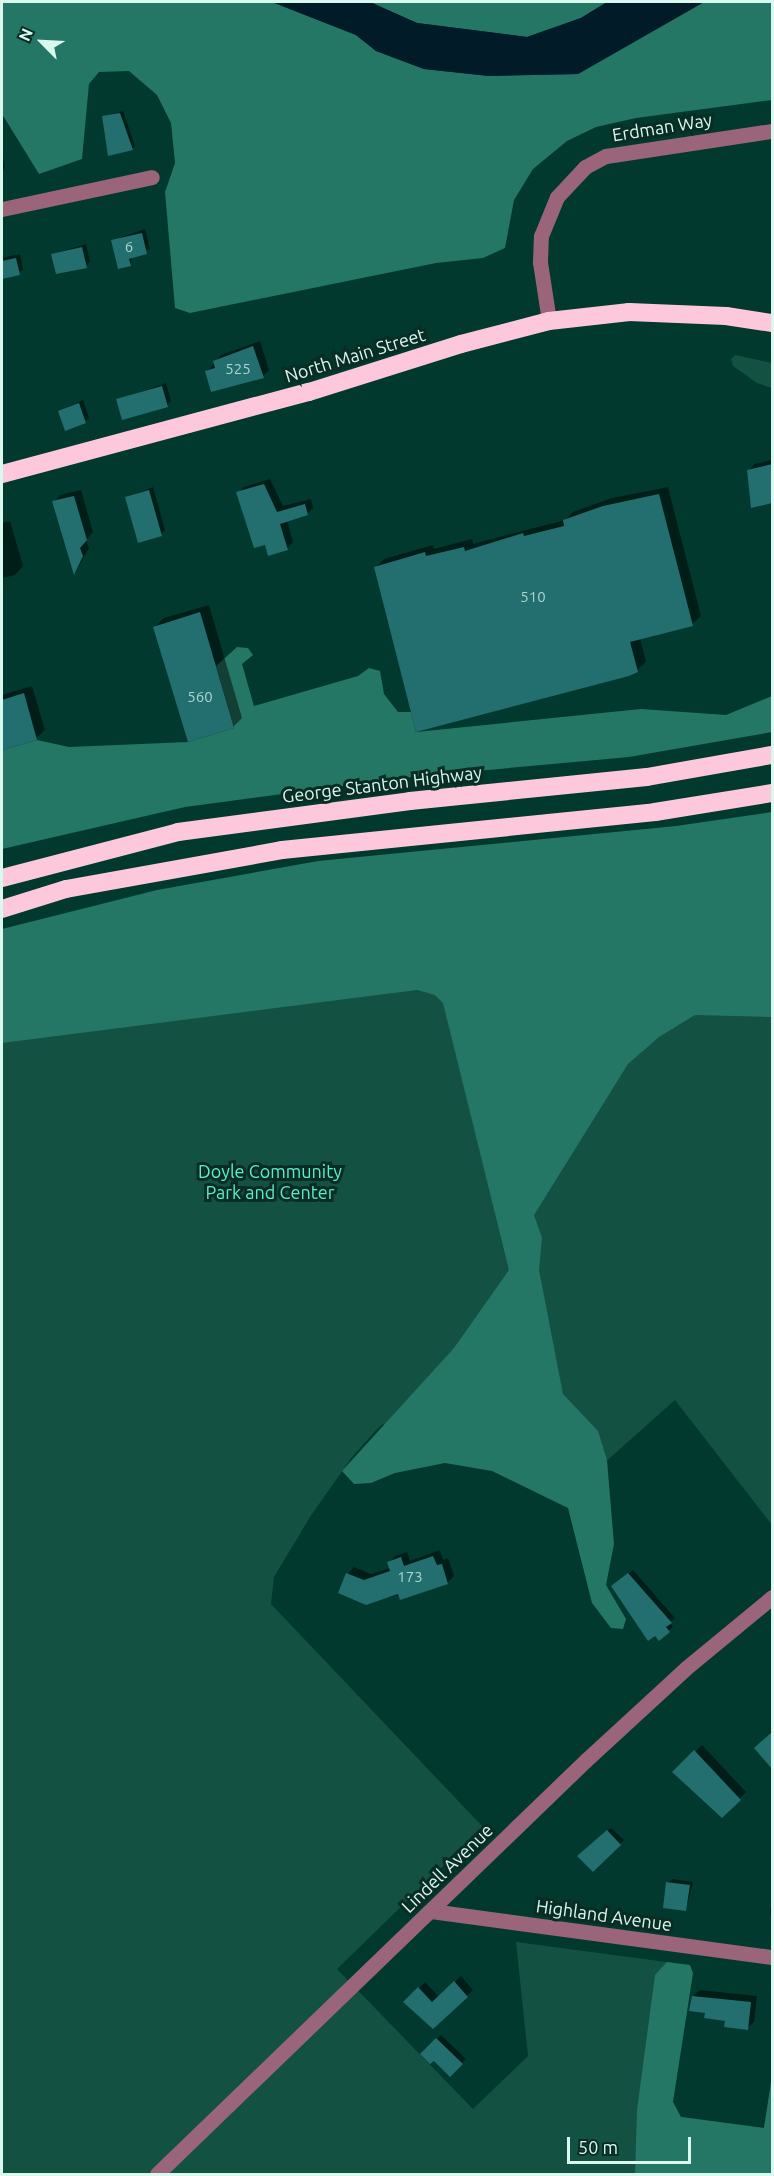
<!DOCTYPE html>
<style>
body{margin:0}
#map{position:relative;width:774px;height:2176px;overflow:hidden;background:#01392e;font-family:Ubuntu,sans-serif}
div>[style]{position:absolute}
.green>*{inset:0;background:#135143}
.forest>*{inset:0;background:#247764}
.water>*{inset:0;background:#011b29}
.shadow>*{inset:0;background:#0007}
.building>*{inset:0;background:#236f6f}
.minor>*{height:15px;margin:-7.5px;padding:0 7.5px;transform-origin:7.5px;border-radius:7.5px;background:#9a647a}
.highway>*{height:18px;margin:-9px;padding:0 9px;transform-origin:9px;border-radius:9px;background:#fec8dc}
span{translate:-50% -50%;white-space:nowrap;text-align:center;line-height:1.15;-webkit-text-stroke:6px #092d24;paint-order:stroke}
.number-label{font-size:15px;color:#acd6cf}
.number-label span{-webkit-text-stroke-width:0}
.street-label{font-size:18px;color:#d9f9ef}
.park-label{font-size:18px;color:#5beecb}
.frame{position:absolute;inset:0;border:3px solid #d9f9ef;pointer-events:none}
.north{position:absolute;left:12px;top:12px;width:60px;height:60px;-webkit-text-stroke:4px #092d24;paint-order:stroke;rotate:294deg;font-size:16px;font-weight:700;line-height:24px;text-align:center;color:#d9f9ef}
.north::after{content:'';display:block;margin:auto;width:21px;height:27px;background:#d9f9ef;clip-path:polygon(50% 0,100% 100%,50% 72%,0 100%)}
.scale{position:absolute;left:567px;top:2137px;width:124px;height:27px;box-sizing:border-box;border:3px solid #d9f9ef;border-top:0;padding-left:8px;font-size:18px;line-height:21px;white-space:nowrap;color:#d9f9ef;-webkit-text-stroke:4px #092d24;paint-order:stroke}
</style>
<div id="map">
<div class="green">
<i style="clip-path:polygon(735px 355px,772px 363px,772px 388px,757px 383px,733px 366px,731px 359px)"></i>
<i style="clip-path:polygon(417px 871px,772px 1000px,772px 1525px,675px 1400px,575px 1489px,383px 1424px,377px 1429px,352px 1457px,310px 1517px,274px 1577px,271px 1604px,483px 1827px,337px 1969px,473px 2109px,528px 2056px,516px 1942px,674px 1963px,652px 2113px,764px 2128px,772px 2076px,772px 2174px,2px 2174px,2px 944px,281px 912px)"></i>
</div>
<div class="forest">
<i style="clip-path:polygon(2px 2px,272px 2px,356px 35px,376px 51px,424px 69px,489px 76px,578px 74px,704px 2px,772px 2px,772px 100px,636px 118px,596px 127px,567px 141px,533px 169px,514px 200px,505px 248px,483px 258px,436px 263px,190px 313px,175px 308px,165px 192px,175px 163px,171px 123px,157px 95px,129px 71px,99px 72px,89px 84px,82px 159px,39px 174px,2px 114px)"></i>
<i style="clip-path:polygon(370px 2px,607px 2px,581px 18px,527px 37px,417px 23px)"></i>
<i style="clip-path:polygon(237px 647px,248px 648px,253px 655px,242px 664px,254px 706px,358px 676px,369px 668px,380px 671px,384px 694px,398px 712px,411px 712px,416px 732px,641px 709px,726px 715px,772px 696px,772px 732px,629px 757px,411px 777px,185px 807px,2px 849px,2px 750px,37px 740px,69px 747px,188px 742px,234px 728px,216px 666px)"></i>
<i style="clip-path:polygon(772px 812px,772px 1017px,695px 1015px,659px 1037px,628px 1064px,534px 1215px,542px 1238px,539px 1270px,563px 1394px,598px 1431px,607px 1460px,614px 1544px,606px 1585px,626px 1619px,623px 1629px,611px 1628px,592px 1603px,568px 1508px,492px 1471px,445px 1463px,395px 1473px,371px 1483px,354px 1484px,342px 1471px,454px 1348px,509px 1270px,443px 1003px,435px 995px,417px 990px,2px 1043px,2px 929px,157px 890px,318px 861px,676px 826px)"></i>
<i style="clip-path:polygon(667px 1962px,690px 1965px,693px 1973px,673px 2102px,681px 2117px,764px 2128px,772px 2076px,772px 2174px,635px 2174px,637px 2110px,655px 1975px)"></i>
</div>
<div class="water">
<i style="clip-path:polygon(272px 2px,370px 2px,417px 23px,527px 37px,581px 18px,607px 2px,704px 2px,578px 74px,489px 76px,424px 69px,376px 51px,356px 35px)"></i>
</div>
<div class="shadow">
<i style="clip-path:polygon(123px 111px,135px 146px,132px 149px,104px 117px)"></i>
<i style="clip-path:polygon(2px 153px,5px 167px,2px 171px)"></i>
<i style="clip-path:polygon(145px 229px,150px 249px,133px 256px,130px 265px,113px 240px)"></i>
<i style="clip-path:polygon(86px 244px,90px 262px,86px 266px,53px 254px)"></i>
<i style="clip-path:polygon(20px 254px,23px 270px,2px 278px,2px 258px)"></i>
<i style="clip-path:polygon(260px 341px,269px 370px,263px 376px,207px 372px,221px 355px)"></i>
<i style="clip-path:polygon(166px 383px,171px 401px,167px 405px,118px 400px)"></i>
<i style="clip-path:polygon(83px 400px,89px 418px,85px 422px,60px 411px)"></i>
<i style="clip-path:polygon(772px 460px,772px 501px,752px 506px,748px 471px,755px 464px)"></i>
<i style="clip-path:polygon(270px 479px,283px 506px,311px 499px,313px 508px,307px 514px,287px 520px,293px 542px,287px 549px,266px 543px,238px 493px,244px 487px)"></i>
<i style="clip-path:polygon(153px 487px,165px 530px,161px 534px,127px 497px)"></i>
<i style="clip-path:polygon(668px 487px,701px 616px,692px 624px,640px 638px,646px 662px,637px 670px,375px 568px,384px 559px,433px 545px,434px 549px,472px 539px,473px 544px,565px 520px,573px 512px,612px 498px)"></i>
<i style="clip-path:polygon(81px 490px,93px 532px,86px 540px,89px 548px,75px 573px,54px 502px,60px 495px)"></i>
<i style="clip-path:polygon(10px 521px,23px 566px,15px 575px,2px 578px,2px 523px)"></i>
<i style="clip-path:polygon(209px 605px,242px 718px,233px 727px,155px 627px,164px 618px)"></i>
<i style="clip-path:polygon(32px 686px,45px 730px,36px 738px,2px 749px,2px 695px)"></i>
<i style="clip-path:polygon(440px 1550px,443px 1560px,448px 1558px,454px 1576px,447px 1583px,366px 1603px,348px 1574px,354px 1567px,371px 1574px,390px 1568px,389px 1563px,395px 1556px,407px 1552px,410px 1561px)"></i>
<i style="clip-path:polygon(633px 1570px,675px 1618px,670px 1623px,673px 1627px,659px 1639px,617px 1583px)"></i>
<i style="clip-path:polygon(702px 1745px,746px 1792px,722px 1816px,674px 1772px)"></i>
<i style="clip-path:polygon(611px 1828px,624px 1840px,593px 1870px,583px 1852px)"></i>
<i style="clip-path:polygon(672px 1879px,693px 1882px,686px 1910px,668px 1883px)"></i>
<i style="clip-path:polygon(772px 1897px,772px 1915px,770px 1915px)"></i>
<i style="clip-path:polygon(461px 1976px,473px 1990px,433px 2027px,405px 2002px,425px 1982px,439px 1997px)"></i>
<i style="clip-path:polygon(700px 1990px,757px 1996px,754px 2022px,747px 2028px,706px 2012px,693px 1996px)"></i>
<i style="clip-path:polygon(441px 2035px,466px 2059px,450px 2075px,434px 2058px,422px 2054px)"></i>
</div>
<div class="building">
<i style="clip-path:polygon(120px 113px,133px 150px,108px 156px,102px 116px)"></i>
<i style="clip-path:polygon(142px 233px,147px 254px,129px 259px,131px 266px,118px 269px,111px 240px)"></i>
<i style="clip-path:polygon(82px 247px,87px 268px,56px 274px,51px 254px)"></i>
<i style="clip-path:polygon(16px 258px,20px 275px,2px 279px,2px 261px)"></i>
<i style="clip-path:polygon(253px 346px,264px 378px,211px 392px,205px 371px,215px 368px,213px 361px)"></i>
<i style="clip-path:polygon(162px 386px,168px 407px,122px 420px,116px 399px)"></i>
<i style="clip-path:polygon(79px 403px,86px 423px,65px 431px,58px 411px)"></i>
<i style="clip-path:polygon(772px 464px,772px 503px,751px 508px,747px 470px)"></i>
<i style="clip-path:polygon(264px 484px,277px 512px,305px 504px,308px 515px,280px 524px,288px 550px,268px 556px,265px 545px,254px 548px,236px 492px)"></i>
<i style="clip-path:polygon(149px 490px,162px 536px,138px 543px,125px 497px)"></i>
<i style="clip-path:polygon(659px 494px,693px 626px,630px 642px,638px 672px,629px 676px,416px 732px,374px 567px,425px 552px,426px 556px,464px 547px,465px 551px,523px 533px,524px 536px,564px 526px,563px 520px,603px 506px)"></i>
<i style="clip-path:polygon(74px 496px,87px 540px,80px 548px,83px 556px,74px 575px,52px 501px)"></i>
<i style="clip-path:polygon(200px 612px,234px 728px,188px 742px,153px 627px)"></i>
<i style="clip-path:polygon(24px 693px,37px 740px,2px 750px,2px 700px)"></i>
<i style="clip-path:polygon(433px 1556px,437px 1565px,442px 1564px,448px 1584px,400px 1600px,398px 1594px,366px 1605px,338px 1593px,346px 1573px,364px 1580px,390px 1571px,387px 1562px,401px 1557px,404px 1566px)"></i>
<i style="clip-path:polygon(628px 1573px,672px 1623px,666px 1627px,670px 1632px,659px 1641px,655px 1636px,648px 1641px,611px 1586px)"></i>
<i style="clip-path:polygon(772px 1732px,772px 1769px,754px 1748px)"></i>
<i style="clip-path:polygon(694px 1750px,741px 1800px,722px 1818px,672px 1772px)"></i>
<i style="clip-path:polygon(607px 1830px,621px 1845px,593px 1872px,577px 1856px)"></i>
<i style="clip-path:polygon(666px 1882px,690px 1885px,686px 1911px,663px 1908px)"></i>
<i style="clip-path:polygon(454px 1981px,468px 1997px,433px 2029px,403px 2002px,418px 1987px,432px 2002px)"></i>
<i style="clip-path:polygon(692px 1996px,751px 2002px,748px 2030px,724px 2027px,725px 2021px,704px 2018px,705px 2013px,689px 2011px)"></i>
<i style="clip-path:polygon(436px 2038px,463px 2064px,450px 2077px,434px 2061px,430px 2064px,420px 2054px)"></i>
</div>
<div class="minor">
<i style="left:2px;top:209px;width:153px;rotate:-12deg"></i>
<i style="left:549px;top:321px;width:60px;rotate:-98.7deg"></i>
<i style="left:540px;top:262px;width:26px;rotate:-88deg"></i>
<i style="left:541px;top:236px;width:42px;rotate:-67.7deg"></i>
<i style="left:557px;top:197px;width:41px;rotate:-47deg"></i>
<i style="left:585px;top:167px;width:24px;rotate:-28deg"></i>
<i style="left:606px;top:156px;width:168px;rotate:-8.6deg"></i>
<i style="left:431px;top:1911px;width:344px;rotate:7.7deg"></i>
<i style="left:157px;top:2174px;width:595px;rotate:-43.98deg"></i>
<i style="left:585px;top:1761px;width:137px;rotate:-42.6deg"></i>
<i style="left:686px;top:1668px;width:112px;rotate:-39.5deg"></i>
</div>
<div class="highway">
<i style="left:2px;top:474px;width:318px;rotate:-15deg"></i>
<i style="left:309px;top:392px;width:159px;rotate:-17.5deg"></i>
<i style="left:461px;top:344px;width:91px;rotate:-14.6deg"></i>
<i style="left:549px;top:321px;width:81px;rotate:-6.4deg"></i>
<i style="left:629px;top:312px;width:97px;rotate:2.4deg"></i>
<i style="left:726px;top:316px;width:47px;rotate:8.7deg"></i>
<i style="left:2px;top:878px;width:182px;rotate:-14.6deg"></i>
<i style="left:178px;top:832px;width:234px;rotate:-7.6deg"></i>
<i style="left:410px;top:801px;width:238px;rotate:-5.8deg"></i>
<i style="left:647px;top:777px;width:127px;rotate:-10deg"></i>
<i style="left:2px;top:909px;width:67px;rotate:-17.4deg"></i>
<i style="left:66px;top:889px;width:219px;rotate:-10.2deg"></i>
<i style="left:282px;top:850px;width:375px;rotate:-5.8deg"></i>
<i style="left:655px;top:812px;width:119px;rotate:-9.2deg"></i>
</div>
<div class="number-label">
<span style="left:129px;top:247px">6</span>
<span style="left:238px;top:369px">525</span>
<span style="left:533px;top:597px">510</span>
<span style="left:200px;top:697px">560</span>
<span style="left:410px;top:1577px">173</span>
</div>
<div class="street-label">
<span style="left:662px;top:127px;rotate:-9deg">Erdman Way</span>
<span style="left:355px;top:355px;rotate:-17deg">North Main Street</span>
<span style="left:382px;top:784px;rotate:-7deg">George Stanton Highway</span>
<span style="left:447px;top:1868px;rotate:-44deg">Lindell Avenue</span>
<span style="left:604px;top:1915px;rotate:8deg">Highland Avenue</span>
</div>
<div class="park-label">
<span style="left:270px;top:1182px">Doyle Community<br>Park and Center</span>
</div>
<div class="frame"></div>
<div class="north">N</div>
<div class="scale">50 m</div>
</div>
